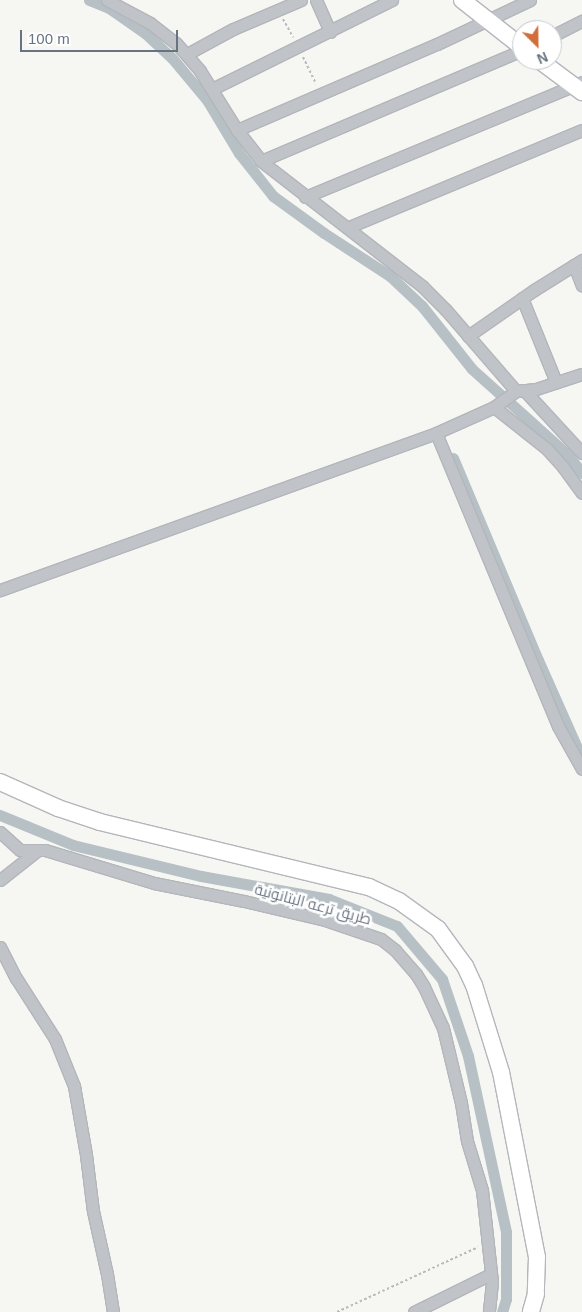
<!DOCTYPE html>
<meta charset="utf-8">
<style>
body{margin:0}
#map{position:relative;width:582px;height:1312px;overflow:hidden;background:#f6f6f3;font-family:Arial,Cairo,sans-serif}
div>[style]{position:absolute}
.canal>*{height:11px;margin:-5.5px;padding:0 5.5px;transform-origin:5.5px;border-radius:5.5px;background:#b7c0c5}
.path>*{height:2px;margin-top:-1px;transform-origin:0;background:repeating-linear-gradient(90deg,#b8babd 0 2.5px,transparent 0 5px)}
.roads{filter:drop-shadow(1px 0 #b3b6bb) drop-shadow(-1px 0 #b3b6bb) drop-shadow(0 1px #b3b6bb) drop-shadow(0 -1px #b3b6bb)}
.street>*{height:11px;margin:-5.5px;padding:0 5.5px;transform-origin:5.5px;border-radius:5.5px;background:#c0c3c7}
.secondary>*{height:16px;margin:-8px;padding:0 8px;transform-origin:8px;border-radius:8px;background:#fff}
span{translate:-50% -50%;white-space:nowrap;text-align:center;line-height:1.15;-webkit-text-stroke:5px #fff;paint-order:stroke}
.street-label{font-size:15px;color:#687381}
.north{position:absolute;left:512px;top:20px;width:50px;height:50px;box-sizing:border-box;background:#fff;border:1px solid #c3c7cd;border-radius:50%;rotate:157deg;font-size:14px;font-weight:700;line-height:20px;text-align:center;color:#687381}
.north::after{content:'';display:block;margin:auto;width:18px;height:22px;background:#d06f3a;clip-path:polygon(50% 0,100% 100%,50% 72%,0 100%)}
.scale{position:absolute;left:20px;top:30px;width:158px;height:22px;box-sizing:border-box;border:2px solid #687381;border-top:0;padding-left:6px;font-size:15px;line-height:18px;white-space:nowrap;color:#687381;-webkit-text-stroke:4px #fff;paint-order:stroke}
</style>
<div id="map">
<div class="canal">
<i style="left:89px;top:0;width:22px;rotate:22deg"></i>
<i style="left:109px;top:8px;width:44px;rotate:34.8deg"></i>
<i style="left:145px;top:33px;width:37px;rotate:43deg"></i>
<i style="left:172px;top:58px;width:55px;rotate:50.2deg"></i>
<i style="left:207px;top:100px;width:62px;rotate:58.9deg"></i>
<i style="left:239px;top:153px;width:55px;rotate:51.7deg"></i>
<i style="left:273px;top:196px;width:63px;rotate:36deg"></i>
<i style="left:324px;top:233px;width:79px;rotate:33.1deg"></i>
<i style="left:390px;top:276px;width:44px;rotate:43.2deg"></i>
<i style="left:422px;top:306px;width:80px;rotate:51.6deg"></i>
<i style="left:472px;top:369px;width:126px;rotate:41.8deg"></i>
<i style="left:566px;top:453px;width:26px;rotate:51deg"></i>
<i style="left:453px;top:458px;width:219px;rotate:67.2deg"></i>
<i style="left:538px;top:660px;width:108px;rotate:66deg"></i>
<i style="left:0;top:815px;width:79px;rotate:22.3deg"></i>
<i style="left:73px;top:845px;width:132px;rotate:13.6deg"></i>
<i style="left:201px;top:876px;width:130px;rotate:10.2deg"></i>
<i style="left:329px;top:899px;width:73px;rotate:21.7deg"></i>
<i style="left:397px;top:926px;width:70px;rotate:49.7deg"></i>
<i style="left:442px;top:979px;width:81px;rotate:71.3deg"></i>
<i style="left:468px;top:1056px;width:180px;rotate:77.8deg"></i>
<i style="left:506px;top:1232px;width:67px;rotate:90deg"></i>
<i style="left:506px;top:1299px;width:14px;rotate:107deg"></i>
</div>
<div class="path">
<i style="left:283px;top:19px;width:21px;rotate:61deg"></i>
<i style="left:303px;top:57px;width:30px;rotate:64deg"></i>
<i style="left:337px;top:1312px;width:155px;rotate:-24.7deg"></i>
</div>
<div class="roads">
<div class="street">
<i style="left:107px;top:0;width:49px;rotate:28.1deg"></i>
<i style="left:150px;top:23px;width:33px;rotate:38deg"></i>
<i style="left:176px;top:43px;width:37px;rotate:49deg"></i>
<i style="left:200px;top:71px;width:70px;rotate:57.9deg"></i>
<i style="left:237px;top:130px;width:39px;rotate:52deg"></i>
<i style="left:261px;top:161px;width:204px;rotate:37.8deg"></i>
<i style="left:422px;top:286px;width:34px;rotate:45deg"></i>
<i style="left:446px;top:310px;width:107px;rotate:49.2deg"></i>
<i style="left:316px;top:0;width:35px;rotate:66deg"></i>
<i style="left:552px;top:36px;width:34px;rotate:-27deg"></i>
<i style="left:187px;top:54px;width:52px;rotate:-28.5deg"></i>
<i style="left:233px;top:29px;width:74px;rotate:-23.1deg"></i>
<i style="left:212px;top:89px;width:201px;rotate:-26.3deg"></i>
<i style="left:237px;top:130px;width:218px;rotate:-23.3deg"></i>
<i style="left:437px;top:44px;width:103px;rotate:-25.3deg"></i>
<i style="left:261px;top:161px;width:284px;rotate:-23deg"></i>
<i style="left:305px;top:197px;width:300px;rotate:-22.5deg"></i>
<i style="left:349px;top:227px;width:252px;rotate:-22.6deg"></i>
<i style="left:574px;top:265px;width:22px;rotate:69deg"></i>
<i style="left:522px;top:298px;width:91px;rotate:68deg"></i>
<i style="left:468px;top:336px;width:80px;rotate:-34.9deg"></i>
<i style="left:534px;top:290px;width:57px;rotate:-32deg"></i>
<i style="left:524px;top:390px;width:86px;rotate:47.4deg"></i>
<i style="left:494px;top:407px;width:68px;rotate:38.4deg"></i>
<i style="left:547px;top:449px;width:24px;rotate:48deg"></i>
<i style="left:563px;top:467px;width:32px;rotate:54deg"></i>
<i style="left:436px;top:433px;width:317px;rotate:67.4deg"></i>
<i style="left:558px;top:726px;width:49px;rotate:60.8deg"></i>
<i style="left:0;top:590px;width:463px;rotate:-19.8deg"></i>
<i style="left:436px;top:433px;width:64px;rotate:-24.1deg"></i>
<i style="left:494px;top:407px;width:27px;rotate:-36deg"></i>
<i style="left:516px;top:391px;width:20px;rotate:-6deg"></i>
<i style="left:536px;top:389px;width:48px;rotate:-18.1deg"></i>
<i style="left:0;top:832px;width:27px;rotate:42deg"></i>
<i style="left:20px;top:850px;width:25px"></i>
<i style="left:45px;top:850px;width:114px;rotate:16.8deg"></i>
<i style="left:154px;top:883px;width:92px;rotate:11.3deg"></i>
<i style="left:244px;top:901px;width:83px;rotate:13.2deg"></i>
<i style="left:325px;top:920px;width:59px;rotate:18.7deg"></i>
<i style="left:381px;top:939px;width:18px;rotate:38deg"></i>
<i style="left:395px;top:950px;width:32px;rotate:49deg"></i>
<i style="left:416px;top:974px;width:15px;rotate:58deg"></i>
<i style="left:424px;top:987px;width:45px;rotate:65.1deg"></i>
<i style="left:443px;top:1028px;width:77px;rotate:76.5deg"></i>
<i style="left:461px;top:1103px;width:38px;rotate:81deg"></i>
<i style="left:467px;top:1141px;width:51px;rotate:73deg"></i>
<i style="left:482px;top:1190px;width:93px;rotate:83.8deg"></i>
<i style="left:492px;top:1282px;width:30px;rotate:96deg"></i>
<i style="left:0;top:880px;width:48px;rotate:-38.3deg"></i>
<i style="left:0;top:947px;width:35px;rotate:63deg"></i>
<i style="left:16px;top:978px;width:72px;rotate:57.4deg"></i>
<i style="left:55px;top:1039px;width:51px;rotate:68deg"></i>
<i style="left:74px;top:1086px;width:70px;rotate:80.1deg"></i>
<i style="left:86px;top:1155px;width:56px;rotate:82.9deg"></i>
<i style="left:93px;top:1211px;width:65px;rotate:77.5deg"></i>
<i style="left:107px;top:1274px;width:38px;rotate:81deg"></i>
<i style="left:414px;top:1312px;width:86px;rotate:-26.3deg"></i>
</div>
<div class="secondary">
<i style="left:462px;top:0;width:76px;rotate:38.1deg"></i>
<i style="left:539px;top:60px;width:54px;rotate:36.7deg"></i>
<i style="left:0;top:782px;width:64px;rotate:24.1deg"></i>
<i style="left:58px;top:808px;width:44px;rotate:18.4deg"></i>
<i style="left:100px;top:822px;width:277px;rotate:13.6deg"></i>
<i style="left:369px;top:887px;width:33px;rotate:25deg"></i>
<i style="left:399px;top:901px;width:48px;rotate:35.7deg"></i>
<i style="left:438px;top:929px;width:46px;rotate:53.9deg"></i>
<i style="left:465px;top:966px;width:21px;rotate:65deg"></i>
<i style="left:474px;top:985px;width:91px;rotate:72.8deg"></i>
<i style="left:501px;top:1072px;width:188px;rotate:79deg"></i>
<i style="left:537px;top:1257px;width:37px;rotate:92deg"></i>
<i style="left:536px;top:1294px;width:19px;rotate:106deg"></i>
</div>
</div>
<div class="street-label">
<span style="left:313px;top:904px;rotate:15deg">طريق ترعه البتانونية</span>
</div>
<div class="north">N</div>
<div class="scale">100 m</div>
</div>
